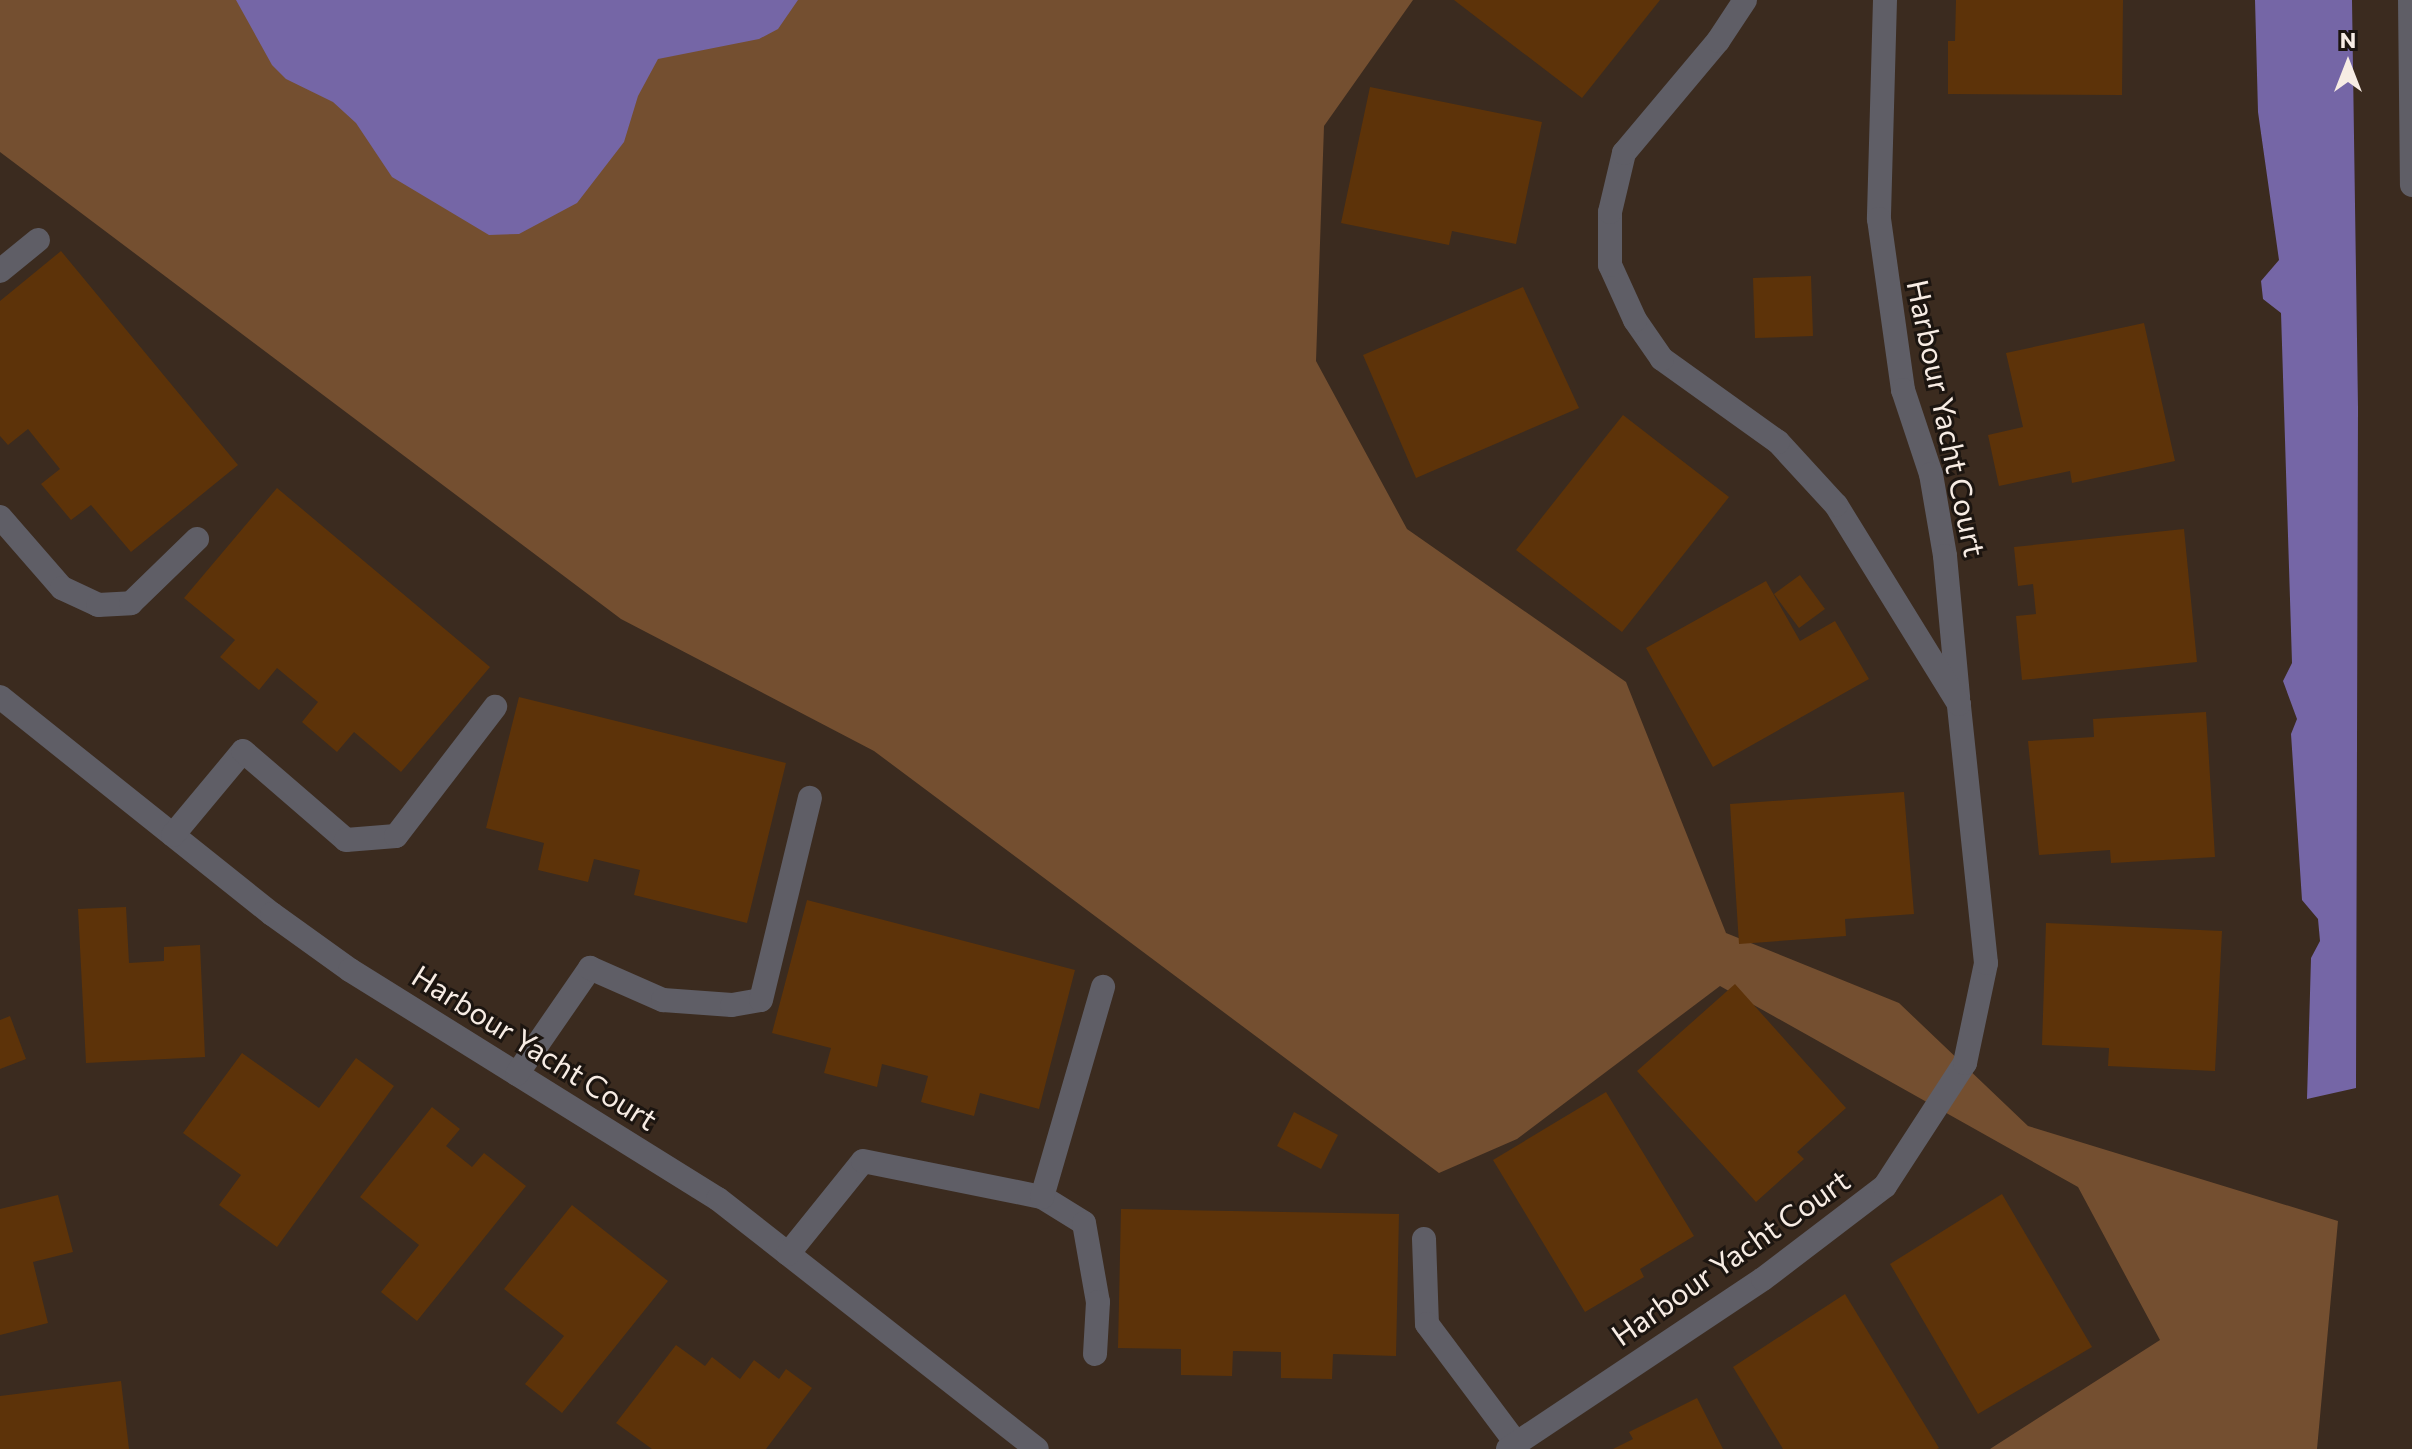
<!DOCTYPE html>
<style>
body{margin:0}
#map{position:relative;width:2412px;height:1449px;overflow:hidden;background:#3b2b1f;font-family:Commissioner,sans-serif}
div>[style]{position:absolute}
.green>*{inset:0;background:#744f30}
.water>*{inset:0;background:#7566a6}
.building>*{inset:0;background:#5d3309}
.minor>*{height:24px;margin:-12px;padding:0 12px;transform-origin:12px;border-radius:12px;background:#5f5e66}
span{translate:-50% -50%;white-space:nowrap;text-align:center;line-height:1.15;-webkit-text-stroke:6px #1c1510;paint-order:stroke}
.street-label{font-size:30px;color:#f7ece4}
.north{position:absolute;left:2308px;top:24px;width:80px;height:80px;-webkit-text-stroke:6px #1c1510;paint-order:stroke;rotate:0deg;font-size:22px;font-weight:700;line-height:32px;text-align:center;color:#f7ece4}
.north::after{content:'';display:block;margin:auto;width:28px;height:36px;background:#f7ece4;clip-path:polygon(50% 0,100% 100%,50% 72%,0 100%)}
</style>
<div id="map">
<div class="green">
<i style="clip-path:polygon(0 0,1413px 0,1324px 126px,1316px 361px,1407px 529px,1626px 682px,1726px 933px,1899px 1003px,2028px 1126px,2338px 1221px,2317px 1449px,1990px 1449px,2160px 1340px,2078px 1187px,1720px 986px,1517px 1139px,1439px 1173px,874px 751px,621px 619px,0 152px)"></i>
</div>
<div class="water">
<i style="clip-path:polygon(236px 0,798px 0,778px 29px,759px 39px,658px 59px,638px 96px,624px 142px,577px 203px,519px 234px,489px 235px,392px 177px,356px 123px,333px 102px,286px 79px,272px 65px)"></i>
<i style="clip-path:polygon(2255px 0,2352px 0,2358px 408px,2356px 1088px,2307px 1099px,2311px 958px,2320px 941px,2318px 919px,2302px 900px,2291px 734px,2297px 719px,2283px 681px,2292px 663px,2281px 313px,2263px 299px,2261px 281px,2279px 260px,2258px 112px)"></i>
</div>
<div class="building">
<i style="clip-path:polygon(1454px 0,1660px 0,1582px 98px)"></i>
<i style="clip-path:polygon(1956px 0,2123px 0,2122px 95px,1948px 94px,1948px 41px,1955px 41px)"></i>
<i style="clip-path:polygon(1370px 87px,1542px 122px,1516px 244px,1452px 231px,1449px 245px,1341px 223px)"></i>
<i style="clip-path:polygon(61px 251px,238px 465px,131px 552px,91px 505px,71px 520px,41px 484px,60px 469px,28px 429px,8px 445px,0 436px,0 301px)"></i>
<i style="clip-path:polygon(1811px 276px,1813px 336px,1755px 338px,1753px 278px)"></i>
<i style="clip-path:polygon(1523px 287px,1579px 408px,1416px 478px,1363px 355px)"></i>
<i style="clip-path:polygon(2144px 323px,2175px 461px,2072px 483px,2070px 471px,1999px 486px,1988px 435px,2023px 427px,2006px 353px)"></i>
<i style="clip-path:polygon(1623px 415px,1729px 497px,1622px 632px,1516px 550px)"></i>
<i style="clip-path:polygon(277px 488px,490px 667px,401px 772px,354px 732px,337px 752px,302px 722px,318px 702px,277px 668px,259px 690px,220px 657px,235px 640px,184px 598px)"></i>
<i style="clip-path:polygon(2184px 529px,2197px 662px,2022px 680px,2016px 616px,2036px 614px,2033px 584px,2018px 586px,2014px 547px)"></i>
<i style="clip-path:polygon(1800px 575px,1825px 609px,1799px 628px,1774px 594px)"></i>
<i style="clip-path:polygon(1766px 581px,1800px 641px,1835px 621px,1869px 679px,1713px 767px,1646px 648px)"></i>
<i style="clip-path:polygon(519px 697px,786px 763px,747px 923px,634px 895px,640px 870px,594px 859px,588px 882px,538px 870px,544px 843px,486px 828px)"></i>
<i style="clip-path:polygon(2206px 712px,2215px 857px,2111px 863px,2110px 850px,2039px 855px,2028px 741px,2094px 737px,2093px 719px)"></i>
<i style="clip-path:polygon(1904px 792px,1914px 914px,1845px 919px,1846px 936px,1739px 944px,1730px 804px)"></i>
<i style="clip-path:polygon(807px 900px,1075px 970px,1039px 1109px,980px 1093px,974px 1116px,921px 1102px,928px 1076px,882px 1064px,877px 1087px,824px 1073px,831px 1048px,772px 1033px)"></i>
<i style="clip-path:polygon(126px 907px,129px 963px,164px 961px,164px 947px,200px 945px,205px 1057px,86px 1063px,78px 909px)"></i>
<i style="clip-path:polygon(2046px 923px,2222px 931px,2215px 1071px,2108px 1066px,2109px 1048px,2042px 1045px)"></i>
<i style="clip-path:polygon(1735px 984px,1846px 1108px,1797px 1152px,1804px 1159px,1756px 1202px,1637px 1071px)"></i>
<i style="clip-path:polygon(10px 1016px,26px 1059px,0 1069px,0 1020px)"></i>
<i style="clip-path:polygon(242px 1053px,319px 1108px,356px 1058px,394px 1086px,277px 1247px,219px 1205px,241px 1175px,183px 1133px)"></i>
<i style="clip-path:polygon(1606px 1092px,1694px 1236px,1640px 1269px,1644px 1277px,1585px 1312px,1493px 1160px)"></i>
<i style="clip-path:polygon(432px 1107px,460px 1129px,446px 1146px,472px 1167px,484px 1153px,526px 1186px,417px 1321px,381px 1292px,419px 1245px,360px 1197px)"></i>
<i style="clip-path:polygon(1294px 1112px,1338px 1135px,1321px 1169px,1277px 1146px)"></i>
<i style="clip-path:polygon(2002px 1194px,2092px 1347px,1978px 1414px,1890px 1264px)"></i>
<i style="clip-path:polygon(58px 1195px,73px 1252px,33px 1262px,48px 1323px,0 1335px,0 1209px)"></i>
<i style="clip-path:polygon(572px 1205px,668px 1281px,562px 1413px,525px 1384px,564px 1336px,504px 1289px)"></i>
<i style="clip-path:polygon(1121px 1209px,1399px 1214px,1396px 1356px,1333px 1354px,1332px 1379px,1281px 1378px,1281px 1352px,1233px 1351px,1232px 1376px,1181px 1375px,1181px 1349px,1118px 1348px)"></i>
<i style="clip-path:polygon(1845px 1294px,1939px 1448px,1937px 1449px,1783px 1449px,1733px 1367px)"></i>
<i style="clip-path:polygon(676px 1345px,705px 1366px,712px 1357px,740px 1379px,754px 1360px,779px 1379px,786px 1369px,812px 1388px,766px 1449px,652px 1449px,616px 1423px)"></i>
<i style="clip-path:polygon(121px 1381px,129px 1449px,0 1449px,0 1396px)"></i>
<i style="clip-path:polygon(1697px 1398px,1723px 1449px,1613px 1449px,1633px 1439px,1629px 1432px)"></i>
</div>
<div class="minor">
<i style="left:1885px;top:0;width:219px;rotate:91.6deg"></i>
<i style="left:1879px;top:219px;width:173px;rotate:82deg"></i>
<i style="left:1903px;top:390px;width:89px;rotate:71.6deg"></i>
<i style="left:1931px;top:474px;width:83px;rotate:80.3deg"></i>
<i style="left:1945px;top:556px;width:142px;rotate:84.7deg"></i>
<i style="left:2410px;top:0;width:185px;rotate:89.4deg"></i>
<i style="left:0;top:271px;width:49px;rotate:-39.2deg"></i>
<i style="left:0;top:517px;width:94px;rotate:48.9deg"></i>
<i style="left:62px;top:588px;width:40px;rotate:25deg"></i>
<i style="left:98px;top:605px;width:33px;rotate:-3deg"></i>
<i style="left:131px;top:603px;width:92px;rotate:-44.1deg"></i>
<i style="left:0;top:697px;width:348px;rotate:38.6deg"></i>
<i style="left:272px;top:914px;width:96px;rotate:35.7deg"></i>
<i style="left:350px;top:970px;width:433px;rotate:31.9deg"></i>
<i style="left:718px;top:1199px;width:405px;rotate:38.1deg"></i>
<i style="left:173px;top:835px;width:109px;rotate:-50.2deg"></i>
<i style="left:243px;top:751px;width:136px;rotate:40.8deg"></i>
<i style="left:346px;top:840px;width:50px;rotate:-4.6deg"></i>
<i style="left:396px;top:836px;width:163px;rotate:-52.5deg"></i>
<i style="left:517px;top:1074px;width:129px;rotate:-55.4deg"></i>
<i style="left:590px;top:968px;width:80px;rotate:23.7deg"></i>
<i style="left:663px;top:1000px;width:69px;rotate:4.1deg"></i>
<i style="left:732px;top:1005px;width:29px;rotate:-10deg"></i>
<i style="left:761px;top:1000px;width:208px;rotate:-76.4deg"></i>
<i style="left:1042px;top:1197px;width:49px;rotate:31.8deg"></i>
<i style="left:1084px;top:1223px;width:80px;rotate:80deg"></i>
<i style="left:1098px;top:1302px;width:52px;rotate:93.3deg"></i>
<i style="left:1424px;top:1239px;width:85px;rotate:88deg"></i>
<i style="left:1427px;top:1324px;width:149px;rotate:53.2deg"></i>
<i style="left:788px;top:1254px;width:119px;rotate:-51.1deg"></i>
<i style="left:863px;top:1161px;width:183px;rotate:11.4deg"></i>
<i style="left:1042px;top:1197px;width:219px;rotate:-73.8deg"></i>
<i style="left:1508px;top:1449px;width:306px;rotate:-33.7deg"></i>
<i style="left:1763px;top:1279px;width:153px;rotate:-37.3deg"></i>
<i style="left:1885px;top:1186px;width:147px;rotate:-57deg"></i>
<i style="left:1965px;top:1063px;width:102px;rotate:-78.1deg"></i>
<i style="left:1986px;top:963px;width:260px;rotate:-96deg"></i>
<i style="left:1959px;top:704px;width:234px;rotate:-121.7deg"></i>
<i style="left:1836px;top:505px;width:86px;rotate:-132.6deg"></i>
<i style="left:1778px;top:442px;width:143px;rotate:-144.4deg"></i>
<i style="left:1662px;top:359px;width:47px;rotate:-124.7deg"></i>
<i style="left:1635px;top:320px;width:60px;rotate:-114.4deg"></i>
<i style="left:1610px;top:265px;width:53px;rotate:-90deg"></i>
<i style="left:1610px;top:212px;width:61px;rotate:-76.7deg"></i>
<i style="left:1624px;top:153px;width:146px;rotate:-50deg"></i>
<i style="left:1718px;top:41px;width:49px;rotate:-56.6deg"></i>
</div>
<div class="street-label">
<span style="left:1947px;top:418px;rotate:78deg">Harbour Yacht Court</span>
<span style="left:535px;top:1047px;rotate:32deg">Harbour Yacht Court</span>
<span style="left:1730px;top:1257px;rotate:-35deg">Harbour Yacht Court</span>
</div>
<div class="north">N</div>
</div>
